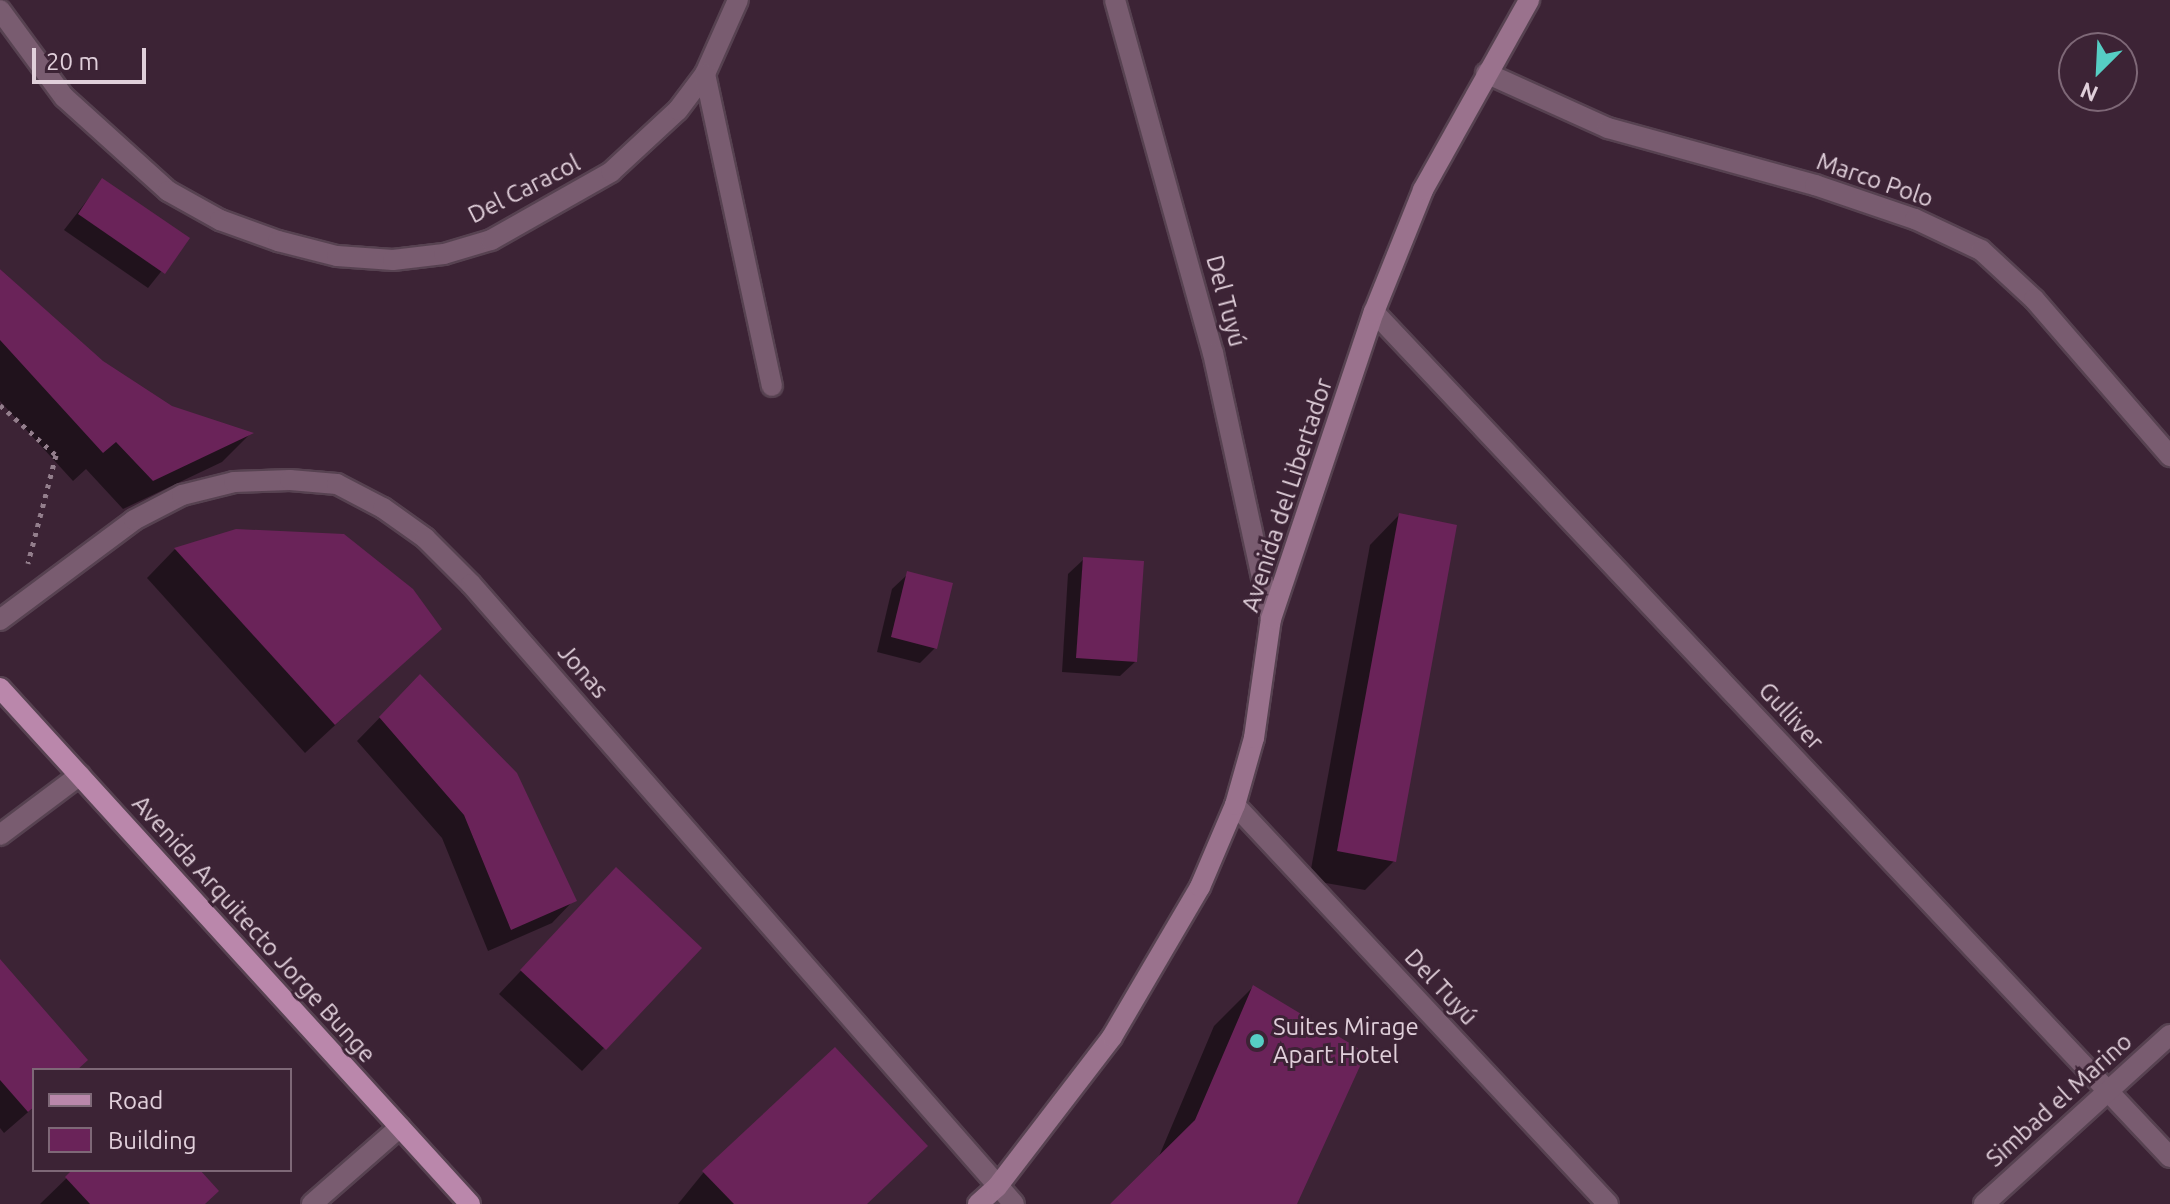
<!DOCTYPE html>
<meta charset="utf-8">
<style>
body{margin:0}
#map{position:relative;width:2170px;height:1204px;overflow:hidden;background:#3c2335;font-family:Ubuntu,sans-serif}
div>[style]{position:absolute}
.shadow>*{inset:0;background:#0007}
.building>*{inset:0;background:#6a2359}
.path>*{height:5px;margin-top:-2.5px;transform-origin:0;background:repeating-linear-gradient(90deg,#937e8c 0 4px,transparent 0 10px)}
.roads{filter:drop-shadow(2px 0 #574251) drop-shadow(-2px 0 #574251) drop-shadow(0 2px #574251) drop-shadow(0 -2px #574251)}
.street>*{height:20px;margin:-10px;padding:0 10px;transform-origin:10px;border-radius:10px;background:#795c70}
.secondary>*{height:20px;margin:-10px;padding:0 10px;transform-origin:10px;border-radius:10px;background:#9a728d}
.primary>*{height:20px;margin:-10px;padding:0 10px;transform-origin:10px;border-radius:10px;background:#ba87ab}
.dots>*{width:22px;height:22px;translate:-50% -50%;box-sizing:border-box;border:4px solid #3c2335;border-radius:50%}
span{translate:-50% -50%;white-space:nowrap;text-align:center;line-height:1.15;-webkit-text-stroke:6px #3c2335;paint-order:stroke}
.street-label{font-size:24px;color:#e0cfda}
.poi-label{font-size:24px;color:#e0cfda}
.left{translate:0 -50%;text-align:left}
.legend{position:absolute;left:32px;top:1068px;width:260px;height:104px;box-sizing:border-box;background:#3c2335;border:2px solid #7e6877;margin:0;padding:10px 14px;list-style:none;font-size:24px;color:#e0cfda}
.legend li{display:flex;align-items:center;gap:16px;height:40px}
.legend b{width:40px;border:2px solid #7e6877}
.north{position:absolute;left:2058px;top:32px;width:80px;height:80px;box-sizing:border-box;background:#3c2335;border:2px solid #7e6877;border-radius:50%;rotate:204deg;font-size:22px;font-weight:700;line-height:32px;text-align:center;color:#e0cfda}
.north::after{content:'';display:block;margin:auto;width:28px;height:36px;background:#56cec4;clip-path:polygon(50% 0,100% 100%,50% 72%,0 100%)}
.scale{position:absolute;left:32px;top:48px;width:114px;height:36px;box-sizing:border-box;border:4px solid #e0cfda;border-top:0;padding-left:10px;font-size:24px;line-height:28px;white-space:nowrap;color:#e0cfda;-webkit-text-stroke:6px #3c2335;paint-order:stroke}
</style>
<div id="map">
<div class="shadow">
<i style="clip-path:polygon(103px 180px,188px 238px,148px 288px,64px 230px)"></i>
<i style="clip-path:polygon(0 269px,102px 362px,172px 407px,250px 434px,222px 462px,123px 509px,86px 469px,73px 481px,0 401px)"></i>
<i style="clip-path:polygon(1399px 515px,1394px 861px,1365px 890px,1309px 880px,1370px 545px)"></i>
<i style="clip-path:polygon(175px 549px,439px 629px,305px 753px,147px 578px)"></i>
<i style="clip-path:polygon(1084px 559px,1136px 661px,1120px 676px,1062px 672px,1068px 574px)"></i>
<i style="clip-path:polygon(908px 574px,935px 648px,920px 663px,877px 652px,892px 589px)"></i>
<i style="clip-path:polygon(398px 699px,574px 900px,552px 923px,488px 951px,442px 838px,357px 741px)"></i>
<i style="clip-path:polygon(594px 893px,699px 948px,582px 1071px,499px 994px)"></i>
<i style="clip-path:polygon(0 962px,75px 1070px,34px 1070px,34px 1107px,4px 1133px,0 1128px)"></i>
<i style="clip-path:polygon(1253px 987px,1295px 1204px,1112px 1204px,1157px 1161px,1214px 1026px)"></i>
<i style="clip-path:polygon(75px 1170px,197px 1170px,204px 1204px,40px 1204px)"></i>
<i style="clip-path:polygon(704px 1172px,866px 1204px,678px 1204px)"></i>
</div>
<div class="building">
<i style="clip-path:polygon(102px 178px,190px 238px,165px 274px,78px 214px)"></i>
<i style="clip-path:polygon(0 269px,103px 361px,172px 406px,254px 433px,153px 481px,116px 442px,103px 453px,0 340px)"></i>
<i style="clip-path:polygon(1399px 513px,1457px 525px,1396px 862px,1337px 851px)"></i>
<i style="clip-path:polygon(236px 529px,344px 534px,413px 589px,442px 629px,335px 725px,174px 548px)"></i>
<i style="clip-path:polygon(1083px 557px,1144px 561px,1137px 662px,1076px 658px)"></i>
<i style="clip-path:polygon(907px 571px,953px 583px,937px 649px,891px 637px)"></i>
<i style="clip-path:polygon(420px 674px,517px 773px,577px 901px,511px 930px,464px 815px,379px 717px)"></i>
<i style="clip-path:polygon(616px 867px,702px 948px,606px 1050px,520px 970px)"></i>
<i style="clip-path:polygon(0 959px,88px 1060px,77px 1070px,34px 1070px,34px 1107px,28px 1112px,0 1080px)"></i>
<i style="clip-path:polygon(1253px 985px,1366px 1053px,1297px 1204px,1110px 1204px,1195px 1120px)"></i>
<i style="clip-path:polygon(835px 1047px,928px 1146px,867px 1204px,734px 1204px,702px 1171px)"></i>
<i style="clip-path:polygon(72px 1170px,200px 1170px,219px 1191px,205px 1204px,90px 1204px,65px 1177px)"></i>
</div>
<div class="path">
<i style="left:0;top:405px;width:75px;rotate:41.8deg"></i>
<i style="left:56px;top:455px;width:112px;rotate:104.5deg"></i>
</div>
<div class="roads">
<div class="street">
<i style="left:1115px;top:0;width:366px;rotate:74.5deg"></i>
<i style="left:1213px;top:353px;width:272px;rotate:77.7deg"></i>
<i style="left:0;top:10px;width:108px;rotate:53.7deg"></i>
<i style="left:64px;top:97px;width:140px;rotate:42.1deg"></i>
<i style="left:168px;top:191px;width:60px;rotate:29.1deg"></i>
<i style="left:220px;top:220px;width:62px;rotate:19.9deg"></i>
<i style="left:278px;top:241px;width:61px;rotate:14.3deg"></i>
<i style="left:337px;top:256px;width:56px;rotate:4.1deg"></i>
<i style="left:393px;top:260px;width:51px;rotate:-6.7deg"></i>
<i style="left:444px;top:254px;width:49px;rotate:-16.6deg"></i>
<i style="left:491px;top:240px;width:138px;rotate:-29.5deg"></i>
<i style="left:611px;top:172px;width:91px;rotate:-42.8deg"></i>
<i style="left:678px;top:110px;width:45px;rotate:-53.1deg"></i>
<i style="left:705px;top:74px;width:81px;rotate:-66deg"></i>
<i style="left:1486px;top:73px;width:134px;rotate:24.3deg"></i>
<i style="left:1608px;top:128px;width:215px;rotate:15.4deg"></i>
<i style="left:1815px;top:185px;width:106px;rotate:18.8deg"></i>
<i style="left:1915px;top:219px;width:73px;rotate:25.2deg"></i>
<i style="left:1981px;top:250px;width:72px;rotate:42.8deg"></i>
<i style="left:2034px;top:299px;width:208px;rotate:49.1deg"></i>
<i style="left:705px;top:74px;width:319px;rotate:77.9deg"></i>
<i style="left:1374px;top:312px;width:1161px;rotate:46.71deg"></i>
<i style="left:0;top:620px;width:167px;rotate:-36.7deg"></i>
<i style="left:134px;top:520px;width:54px;rotate:-27.5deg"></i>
<i style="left:182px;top:495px;width:54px;rotate:-14deg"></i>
<i style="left:234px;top:482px;width:56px;rotate:-2deg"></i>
<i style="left:290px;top:480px;width:47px;rotate:4.9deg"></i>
<i style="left:337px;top:484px;width:52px;rotate:27.6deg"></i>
<i style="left:383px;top:508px;width:52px;rotate:35.5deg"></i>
<i style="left:425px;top:538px;width:65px;rotate:45deg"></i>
<i style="left:471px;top:584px;width:824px;rotate:48.79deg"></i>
<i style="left:1235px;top:805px;width:546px;rotate:46.93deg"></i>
<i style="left:0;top:835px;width:100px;rotate:-36.9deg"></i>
<i style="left:312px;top:1204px;width:117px;rotate:-41.2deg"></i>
<i style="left:1984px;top:1204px;width:251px;rotate:-42.3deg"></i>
</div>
<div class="secondary">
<i style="left:978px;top:1204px;width:25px;rotate:-42deg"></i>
<i style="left:997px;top:1187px;width:189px;rotate:-52.5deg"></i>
<i style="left:1112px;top:1037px;width:174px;rotate:-59.6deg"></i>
<i style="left:1200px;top:887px;width:89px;rotate:-66.9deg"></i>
<i style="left:1235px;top:805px;width:70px;rotate:-74.2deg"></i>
<i style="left:1254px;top:738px;width:120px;rotate:-81.9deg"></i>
<i style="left:1271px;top:619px;width:324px;rotate:-71.5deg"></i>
<i style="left:1374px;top:312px;width:131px;rotate:-68.1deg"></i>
<i style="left:1423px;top:190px;width:218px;rotate:-60.8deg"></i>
</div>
<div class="primary">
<i style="left:0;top:688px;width:698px;rotate:47.67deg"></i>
</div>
</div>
<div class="dots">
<i style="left:1257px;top:1041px;background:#56cec4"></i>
</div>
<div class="street-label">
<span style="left:1875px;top:180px;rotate:19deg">Marco Polo</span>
<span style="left:524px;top:189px;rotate:-27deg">Del Caracol</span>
<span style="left:1226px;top:301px;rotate:75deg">Del Tuyú</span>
<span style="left:1287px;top:495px;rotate:-72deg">Avenida del Libertador</span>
<span style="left:583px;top:671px;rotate:49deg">Jonas</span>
<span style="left:1791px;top:716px;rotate:47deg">Gulliver</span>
<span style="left:254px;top:929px;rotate:48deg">Avenida Arquitecto Jorge Bunge</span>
<span style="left:1441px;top:987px;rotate:47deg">Del Tuyú</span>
<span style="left:2059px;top:1100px;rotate:-42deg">Simbad el Marino</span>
</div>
<div class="poi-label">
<span class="left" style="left:1273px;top:1041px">Suites Mirage<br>Apart Hotel</span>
</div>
<ul class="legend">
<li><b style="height:10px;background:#ba87ab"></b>Road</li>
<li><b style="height:22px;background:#6a2359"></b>Building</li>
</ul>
<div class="north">N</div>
<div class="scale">20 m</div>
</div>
